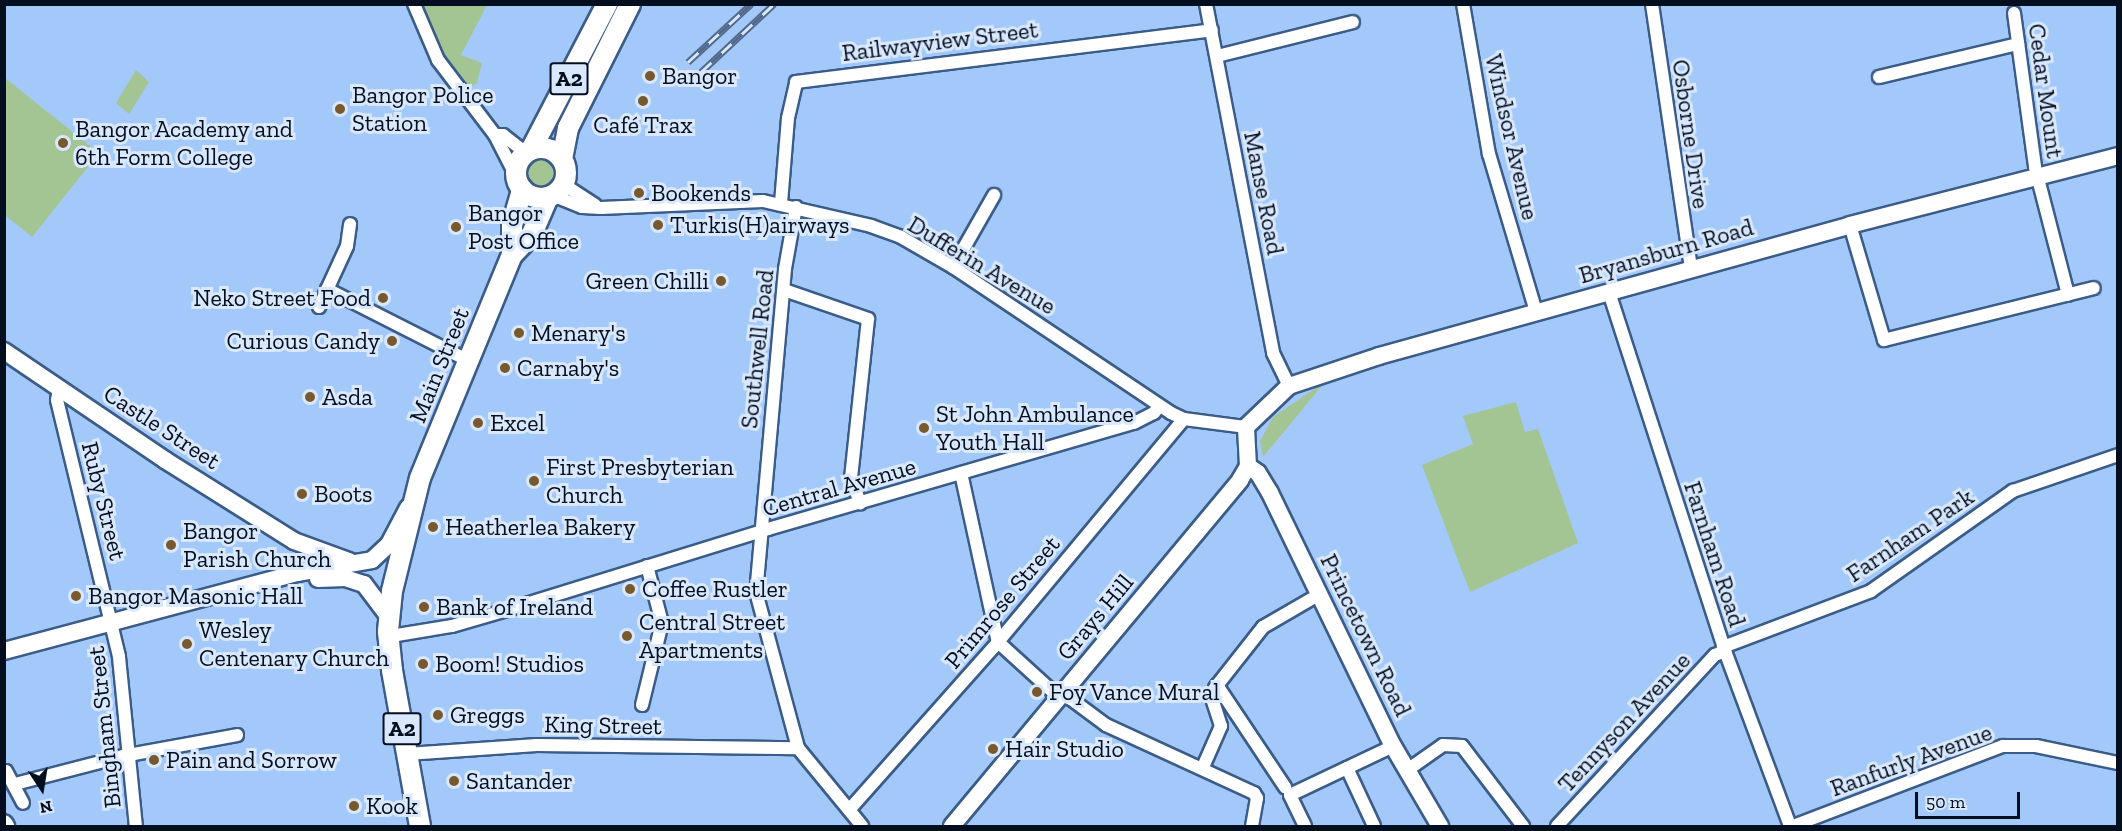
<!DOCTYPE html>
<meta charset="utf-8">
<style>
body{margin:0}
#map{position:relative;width:2122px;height:831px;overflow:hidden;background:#a3c9fb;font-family:"Zilla Slab",serif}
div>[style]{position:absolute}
.green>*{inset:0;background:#a3c493}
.round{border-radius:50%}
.roads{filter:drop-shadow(2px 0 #3b5c88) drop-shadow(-2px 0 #3b5c88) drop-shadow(0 2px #3b5c88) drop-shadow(0 -2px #3b5c88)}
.street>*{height:12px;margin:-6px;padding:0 6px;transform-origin:6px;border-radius:6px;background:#fff}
.secondary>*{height:16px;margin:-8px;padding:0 8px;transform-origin:8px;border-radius:8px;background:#fff}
.primary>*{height:20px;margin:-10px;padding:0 10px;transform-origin:10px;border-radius:10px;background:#fff}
.primary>.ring{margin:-10px;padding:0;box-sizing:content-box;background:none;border:20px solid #fff;border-radius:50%}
.rail>*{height:7px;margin-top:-3.5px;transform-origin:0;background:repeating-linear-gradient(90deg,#d9e8fd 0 14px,#51698a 0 28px);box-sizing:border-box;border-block:2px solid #51698a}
.dots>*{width:16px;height:16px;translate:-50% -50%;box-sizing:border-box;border:3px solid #d9e8fd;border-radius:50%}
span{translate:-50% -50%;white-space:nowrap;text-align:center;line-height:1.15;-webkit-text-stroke:6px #d9e8fd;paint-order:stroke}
.shield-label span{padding:2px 4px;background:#d9e8fd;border:2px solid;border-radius:4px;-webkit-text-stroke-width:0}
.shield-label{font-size:22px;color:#030e1f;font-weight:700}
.street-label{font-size:24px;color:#030e1f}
.poi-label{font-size:24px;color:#030e1f}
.left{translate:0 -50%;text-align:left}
.right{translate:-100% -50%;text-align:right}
.frame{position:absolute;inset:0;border:6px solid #030e1f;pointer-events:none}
.north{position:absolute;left:12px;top:759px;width:60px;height:60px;-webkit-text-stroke:4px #d9e8fd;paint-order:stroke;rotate:168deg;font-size:16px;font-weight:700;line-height:24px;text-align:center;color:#030e1f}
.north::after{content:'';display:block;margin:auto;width:21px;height:27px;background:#030e1f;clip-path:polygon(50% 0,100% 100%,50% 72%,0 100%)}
.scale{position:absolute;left:1915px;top:792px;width:105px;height:27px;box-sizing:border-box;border:3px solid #030e1f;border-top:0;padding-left:8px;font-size:18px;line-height:21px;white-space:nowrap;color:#030e1f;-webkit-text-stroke:4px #d9e8fd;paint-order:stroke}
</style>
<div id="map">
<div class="green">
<i style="clip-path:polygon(421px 5px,487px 5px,461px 55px,482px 63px,477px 83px,467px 89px,452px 71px,430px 31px)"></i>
<i style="clip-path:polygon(136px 70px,149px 82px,129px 114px,116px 103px)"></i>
<i style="clip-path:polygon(5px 78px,99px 153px,32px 237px,5px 215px)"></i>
<i class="round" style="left:527px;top:160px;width:26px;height:26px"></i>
<i style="clip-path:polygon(1325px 382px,1263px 457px,1260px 441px,1273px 417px)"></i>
<i style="clip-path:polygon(1516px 402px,1525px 432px,1538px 429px,1578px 543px,1470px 592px,1422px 465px,1473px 444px,1463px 416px)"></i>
</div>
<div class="roads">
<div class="street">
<i style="left:414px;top:4px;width:61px;rotate:66.8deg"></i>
<i style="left:438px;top:60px;width:94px;rotate:52.8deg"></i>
<i style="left:495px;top:135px;width:46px;rotate:62.9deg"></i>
<i style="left:1206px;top:4px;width:355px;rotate:79.1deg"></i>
<i style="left:1273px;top:353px;width:37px;rotate:64deg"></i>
<i style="left:1463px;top:4px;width:152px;rotate:80.2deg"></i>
<i style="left:1489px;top:154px;width:165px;rotate:73.4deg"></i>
<i style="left:1652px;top:4px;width:268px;rotate:81.6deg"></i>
<i style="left:2014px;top:13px;width:155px;rotate:82.2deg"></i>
<i style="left:2035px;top:167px;width:132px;rotate:75.5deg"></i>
<i style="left:1217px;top:56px;width:140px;rotate:-14deg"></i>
<i style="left:1879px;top:77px;width:143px;rotate:-13.4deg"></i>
<i style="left:495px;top:135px;width:8px"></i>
<i style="left:503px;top:135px;width:29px;rotate:38deg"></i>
<i style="left:563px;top:184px;width:38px;rotate:33deg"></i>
<i style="left:552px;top:195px;width:32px;rotate:22deg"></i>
<i style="left:582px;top:207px;width:19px;rotate:3deg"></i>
<i style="left:601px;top:208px;width:162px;rotate:-2.5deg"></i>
<i style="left:763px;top:201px;width:111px;rotate:13deg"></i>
<i style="left:871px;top:226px;width:32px;rotate:20deg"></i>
<i style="left:901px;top:237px;width:60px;rotate:30deg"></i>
<i style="left:953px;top:267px;width:262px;rotate:33.8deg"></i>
<i style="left:1171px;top:413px;width:14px;rotate:25deg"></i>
<i style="left:1184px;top:419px;width:63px;rotate:7.4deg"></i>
<i style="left:781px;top:203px;width:85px;rotate:-85.3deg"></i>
<i style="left:788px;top:118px;width:37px;rotate:-77deg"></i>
<i style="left:796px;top:82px;width:419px;rotate:-7.1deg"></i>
<i style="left:796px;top:207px;width:63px;rotate:100.1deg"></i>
<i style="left:785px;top:269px;width:324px;rotate:95.1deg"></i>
<i style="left:756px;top:592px;width:162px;rotate:74.9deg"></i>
<i style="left:798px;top:748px;width:101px;rotate:50.6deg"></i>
<i style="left:1850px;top:225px;width:120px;rotate:73.5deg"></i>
<i style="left:1884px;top:340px;width:216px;rotate:-13.9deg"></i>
<i style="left:953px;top:267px;width:83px;rotate:-60.3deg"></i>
<i style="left:327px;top:289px;width:159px;rotate:26.9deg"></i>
<i style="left:784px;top:290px;width:89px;rotate:19deg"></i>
<i style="left:868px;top:319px;width:159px;rotate:96.1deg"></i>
<i style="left:851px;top:477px;width:28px;rotate:71deg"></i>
<i style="left:1609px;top:292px;width:377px;rotate:72.1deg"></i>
<i style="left:1725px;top:651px;width:187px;rotate:69.6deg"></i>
<i style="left:319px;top:307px;width:67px;rotate:-65.3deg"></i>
<i style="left:347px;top:246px;width:22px;rotate:-82deg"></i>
<i style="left:59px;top:388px;width:12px;rotate:99deg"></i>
<i style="left:57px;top:400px;width:264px;rotate:76.4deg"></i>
<i style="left:119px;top:657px;width:170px;rotate:84.3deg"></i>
<i style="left:961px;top:473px;width:173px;rotate:77.7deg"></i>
<i style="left:998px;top:642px;width:74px;rotate:42.3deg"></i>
<i style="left:1053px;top:692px;width:19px;rotate:21deg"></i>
<i style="left:1071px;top:699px;width:44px;rotate:36.6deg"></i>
<i style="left:1106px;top:725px;width:163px;rotate:24.7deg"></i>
<i style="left:1254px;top:793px;width:6px;rotate:59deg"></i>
<i style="left:1257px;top:798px;width:28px;rotate:100deg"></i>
<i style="left:388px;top:631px;width:10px;rotate:24deg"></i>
<i style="left:397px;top:635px;width:56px;rotate:-9.3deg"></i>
<i style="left:452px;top:626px;width:60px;rotate:-16.3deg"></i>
<i style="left:510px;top:609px;width:270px;rotate:-17.2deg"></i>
<i style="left:768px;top:529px;width:381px;rotate:-16.2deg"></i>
<i style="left:1134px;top:423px;width:22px;rotate:-27deg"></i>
<i style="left:1154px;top:413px;width:9px;rotate:-54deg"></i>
<i style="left:1723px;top:647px;width:158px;rotate:-20.7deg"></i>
<i style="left:1871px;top:591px;width:174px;rotate:-35.2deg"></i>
<i style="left:2013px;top:491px;width:111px;rotate:-18.9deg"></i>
<i style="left:1217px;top:685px;width:123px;rotate:56.3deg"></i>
<i style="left:642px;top:705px;width:84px;rotate:-76.3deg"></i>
<i style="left:662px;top:623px;width:59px;rotate:-104.7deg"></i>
<i style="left:407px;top:754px;width:130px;rotate:-4deg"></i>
<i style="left:537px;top:745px;width:261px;rotate:0.7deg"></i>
<i style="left:1203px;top:767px;width:45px;rotate:-66.3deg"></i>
<i style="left:1221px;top:726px;width:26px;rotate:-108deg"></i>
<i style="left:1213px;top:701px;width:13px;rotate:-81deg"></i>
<i style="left:1215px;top:688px;width:78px;rotate:-51.8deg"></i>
<i style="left:1263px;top:627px;width:66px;rotate:-30.1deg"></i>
<i style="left:1347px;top:768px;width:64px;rotate:65deg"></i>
<i style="left:6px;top:771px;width:36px;rotate:62deg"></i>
<i style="left:1406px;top:771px;width:45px;rotate:-35.1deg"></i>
<i style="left:1443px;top:745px;width:19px;rotate:3deg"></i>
<i style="left:1462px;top:746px;width:101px;rotate:52.7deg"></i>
<i style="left:15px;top:784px;width:112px;rotate:-14.5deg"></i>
<i style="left:123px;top:756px;width:116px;rotate:-10.4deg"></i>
<i style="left:849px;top:810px;width:217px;rotate:-48.4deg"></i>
<i style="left:993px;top:648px;width:298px;rotate:-50.2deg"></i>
<i style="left:1305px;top:826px;width:34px;rotate:-116deg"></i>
<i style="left:1290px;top:795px;width:114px;rotate:-25.4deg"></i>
<i style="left:1557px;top:826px;width:233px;rotate:-47.3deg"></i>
<i style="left:1715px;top:655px;width:11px;rotate:-22deg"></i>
<i style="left:1793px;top:826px;width:225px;rotate:-20.9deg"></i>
<i style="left:2003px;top:746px;width:33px"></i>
<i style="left:2036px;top:746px;width:84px;rotate:11.7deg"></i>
</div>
<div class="secondary">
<i style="left:4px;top:351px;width:194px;rotate:34.1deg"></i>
<i style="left:165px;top:460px;width:152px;rotate:32.1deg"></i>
<i style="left:294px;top:541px;width:59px;rotate:20deg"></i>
<i style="left:1248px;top:466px;width:12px;rotate:35deg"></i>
<i style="left:1258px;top:473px;width:23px;rotate:59deg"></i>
<i style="left:1270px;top:493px;width:281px;rotate:64.1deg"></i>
<i style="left:1393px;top:746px;width:93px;rotate:59.6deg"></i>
<i style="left:318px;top:579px;width:27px;rotate:-2deg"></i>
<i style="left:345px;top:578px;width:20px;rotate:18deg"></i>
<i style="left:364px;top:584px;width:41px;rotate:52.9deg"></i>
<i style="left:4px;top:651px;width:303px;rotate:-14.9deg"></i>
<i style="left:297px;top:573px;width:76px;rotate:-9.8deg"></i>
<i style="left:372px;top:560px;width:23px;rotate:-43deg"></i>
<i style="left:389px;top:544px;width:41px;rotate:-62.2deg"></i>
<i style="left:4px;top:823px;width:4px;rotate:56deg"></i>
<i style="left:952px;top:826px;width:450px;rotate:-50.2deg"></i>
<i style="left:1240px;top:480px;width:16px;rotate:-60deg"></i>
<i style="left:1248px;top:466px;width:39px;rotate:-93deg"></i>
<i style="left:1246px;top:427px;width:59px;rotate:-43.6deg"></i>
<i style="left:1289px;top:386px;width:95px;rotate:-18.4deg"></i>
<i style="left:1379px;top:356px;width:489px;rotate:-15.5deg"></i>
<i style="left:1850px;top:225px;width:277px;rotate:-14.4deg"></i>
</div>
<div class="primary">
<i class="ring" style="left:516px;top:148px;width:30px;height:30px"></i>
<i style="left:531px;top:150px;width:165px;rotate:-62.5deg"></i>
<i style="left:562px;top:159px;width:32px;rotate:-79deg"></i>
<i style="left:568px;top:128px;width:139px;rotate:-63.4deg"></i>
<i style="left:512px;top:255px;width:30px;rotate:-90deg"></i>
<i style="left:512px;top:225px;width:37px;rotate:-74deg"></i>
<i style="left:420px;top:826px;width:158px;rotate:-100.2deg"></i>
<i style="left:392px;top:670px;width:39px;rotate:-96deg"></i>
<i style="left:388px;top:631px;width:40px;rotate:-84.3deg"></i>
<i style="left:392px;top:591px;width:116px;rotate:-76.1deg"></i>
<i style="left:420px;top:478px;width:241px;rotate:-67.6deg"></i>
<i style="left:512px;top:255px;width:29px;rotate:-46deg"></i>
<i style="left:532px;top:234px;width:40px;rotate:-66.6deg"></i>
</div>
</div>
<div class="rail">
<i style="left:688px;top:62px;width:86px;rotate:-42.6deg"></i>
<i style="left:701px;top:72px;width:100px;rotate:-43deg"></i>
</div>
<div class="dots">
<i style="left:650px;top:76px;background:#77592d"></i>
<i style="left:643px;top:101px;background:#77592d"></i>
<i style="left:340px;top:109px;background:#77592d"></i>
<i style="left:63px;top:143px;background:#77592d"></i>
<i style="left:639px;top:193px;background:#77592d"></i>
<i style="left:658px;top:225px;background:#77592d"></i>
<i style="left:456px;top:227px;background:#77592d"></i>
<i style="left:721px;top:281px;background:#77592d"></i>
<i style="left:383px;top:298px;background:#77592d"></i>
<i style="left:519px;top:333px;background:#77592d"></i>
<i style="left:392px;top:341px;background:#77592d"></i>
<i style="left:505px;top:368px;background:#77592d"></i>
<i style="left:310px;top:397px;background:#77592d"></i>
<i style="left:478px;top:423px;background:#77592d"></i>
<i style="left:924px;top:428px;background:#77592d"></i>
<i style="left:534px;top:481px;background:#77592d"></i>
<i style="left:302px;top:494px;background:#77592d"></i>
<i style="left:433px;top:527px;background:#77592d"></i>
<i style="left:171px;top:545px;background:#77592d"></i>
<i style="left:630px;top:589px;background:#77592d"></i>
<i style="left:76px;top:596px;background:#77592d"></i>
<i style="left:424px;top:607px;background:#77592d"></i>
<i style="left:627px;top:636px;background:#77592d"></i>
<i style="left:187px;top:644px;background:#77592d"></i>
<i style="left:423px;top:664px;background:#77592d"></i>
<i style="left:1037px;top:692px;background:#77592d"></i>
<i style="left:438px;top:715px;background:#77592d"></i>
<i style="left:993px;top:749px;background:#77592d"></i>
<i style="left:154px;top:760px;background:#77592d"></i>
<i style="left:454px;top:781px;background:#77592d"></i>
<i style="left:354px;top:806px;background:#77592d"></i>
</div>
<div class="shield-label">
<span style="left:569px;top:79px">A2</span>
<span style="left:402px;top:729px">A2</span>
</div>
<div class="street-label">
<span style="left:940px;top:41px;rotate:-7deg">Railwayview Street</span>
<span style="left:2046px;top:91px;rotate:82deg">Cedar Mount</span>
<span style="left:1691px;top:134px;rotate:82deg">Osborne Drive</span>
<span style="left:1512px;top:137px;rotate:77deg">Windsor Avenue</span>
<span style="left:1264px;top:193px;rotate:79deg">Manse Road</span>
<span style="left:1666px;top:251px;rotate:-16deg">Bryansburn Road</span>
<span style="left:982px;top:265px;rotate:31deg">Dufferin Avenue</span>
<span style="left:757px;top:349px;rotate:-84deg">Southwell Road</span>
<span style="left:439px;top:365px;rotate:-68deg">Main Street</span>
<span style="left:162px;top:427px;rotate:33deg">Castle Street</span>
<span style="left:839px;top:487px;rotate:-16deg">Central Avenue</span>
<span style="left:104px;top:501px;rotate:76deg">Ruby Street</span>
<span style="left:1910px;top:535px;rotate:-34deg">Farnham Park</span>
<span style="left:1715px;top:554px;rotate:72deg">Farnham Road</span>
<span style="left:1002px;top:602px;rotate:-50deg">Primrose Street</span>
<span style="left:1095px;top:617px;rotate:-50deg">Grays Hill</span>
<span style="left:1366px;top:635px;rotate:64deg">Princetown Road</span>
<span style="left:1624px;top:722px;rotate:-47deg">Tennyson Avenue</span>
<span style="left:603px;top:725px;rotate:1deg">King Street</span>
<span style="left:104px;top:727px;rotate:-96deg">Bingham Street</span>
<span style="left:1911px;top:760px;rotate:-20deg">Ranfurly Avenue</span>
</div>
<div class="poi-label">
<span class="left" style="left:662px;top:76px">Bangor</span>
<span class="left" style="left:352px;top:109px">Bangor Police<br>Station</span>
<span style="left:643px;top:125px">Café Trax</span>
<span class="left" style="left:75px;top:143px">Bangor Academy and<br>6th Form College</span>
<span class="left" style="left:651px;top:193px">Bookends</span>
<span class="left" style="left:468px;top:227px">Bangor<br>Post Office</span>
<span class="left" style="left:670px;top:225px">Turkis(H)airways</span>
<span class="right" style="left:709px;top:281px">Green Chilli</span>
<span class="right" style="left:371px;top:298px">Neko Street Food</span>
<span class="left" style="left:531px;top:333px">Menary's</span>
<span class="right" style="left:380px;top:341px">Curious Candy</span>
<span class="left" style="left:517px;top:368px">Carnaby's</span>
<span class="left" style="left:322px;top:397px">Asda</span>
<span class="left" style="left:936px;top:428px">St John Ambulance<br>Youth Hall</span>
<span class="left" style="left:490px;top:423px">Excel</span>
<span class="left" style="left:546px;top:481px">First Presbyterian<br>Church</span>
<span class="left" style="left:314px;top:494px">Boots</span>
<span class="left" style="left:445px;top:527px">Heatherlea Bakery</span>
<span class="left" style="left:183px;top:545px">Bangor<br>Parish Church</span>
<span class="left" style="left:642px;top:589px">Coffee Rustler</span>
<span class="left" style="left:88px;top:596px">Bangor Masonic Hall</span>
<span class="left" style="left:436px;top:607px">Bank of Ireland</span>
<span class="left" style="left:639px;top:636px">Central Street<br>Apartments</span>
<span class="left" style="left:199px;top:644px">Wesley<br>Centenary Church</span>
<span class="left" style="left:435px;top:664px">Boom! Studios</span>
<span class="left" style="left:1049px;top:692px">Foy Vance Mural</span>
<span class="left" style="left:450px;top:715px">Greggs</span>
<span class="left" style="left:1005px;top:749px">Hair Studio</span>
<span class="left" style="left:166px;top:760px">Pain and Sorrow</span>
<span class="left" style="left:466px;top:781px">Santander</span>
<span class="left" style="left:366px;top:806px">Kook</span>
</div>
<div class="frame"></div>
<div class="north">N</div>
<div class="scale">50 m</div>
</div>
